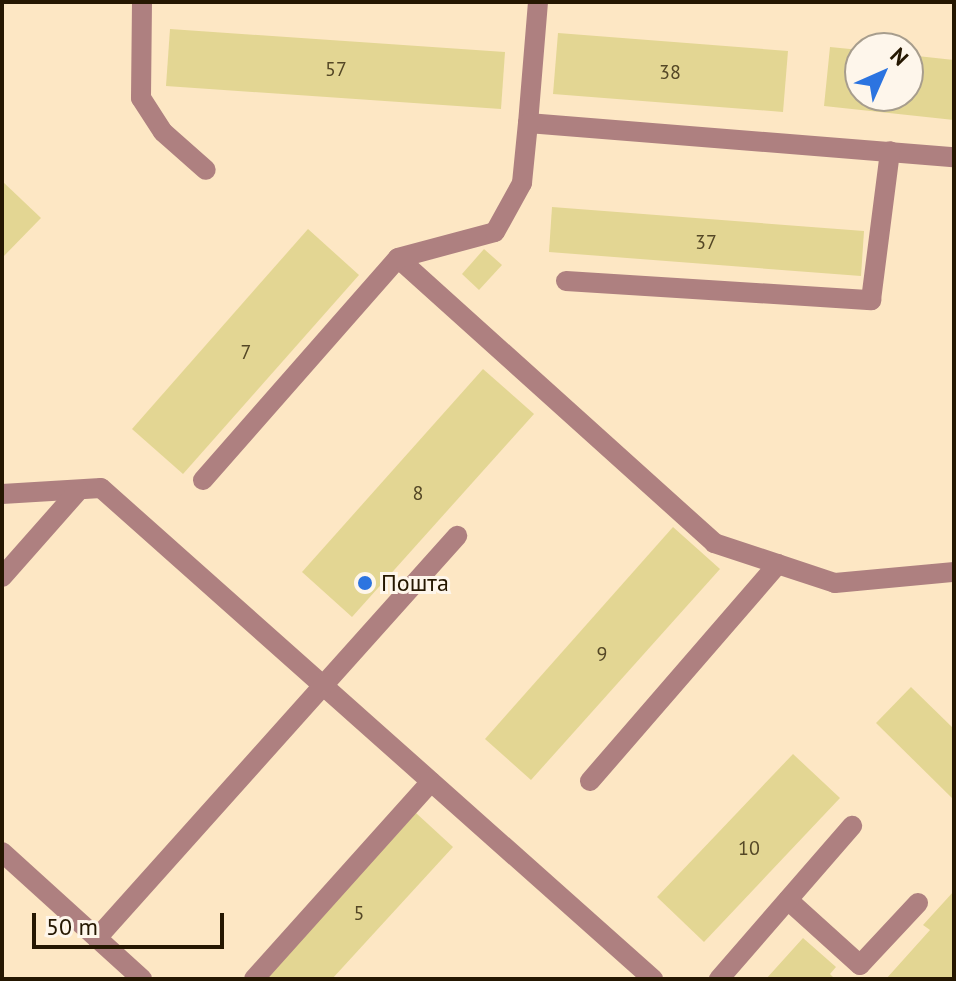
<!DOCTYPE html>
<meta charset="utf-8">
<style>
body{margin:0}
#map{position:relative;width:956px;height:981px;overflow:hidden;background:#fde7c4;font-family:"PT Sans",sans-serif}
div>[style]{position:absolute}
.building>*{inset:0;background:#e3d693}
.minor>*{height:20px;margin:-10px;padding:0 10px;transform-origin:10px;border-radius:10px;background:#ae8080}
.dots>*{width:22px;height:22px;translate:-50% -50%;box-sizing:border-box;border:4px solid #fef6eb;border-radius:50%}
span{translate:-50% -50%;white-space:nowrap;text-align:center;line-height:1.15;-webkit-text-stroke:6px #fef6eb;paint-order:stroke}
.number-label{font-size:20px;color:#544726}
.number-label span{-webkit-text-stroke-width:0}
.poi-label{font-size:24px;color:#251701}
.left{translate:0 -50%;text-align:left}
.frame{position:absolute;inset:0;border:4px solid #251701;pointer-events:none}
.north{position:absolute;left:844px;top:32px;width:80px;height:80px;box-sizing:border-box;background:#fef6eb;border:2px solid #a79d8d;border-radius:50%;rotate:45deg;font-size:22px;font-weight:700;line-height:32px;text-align:center;color:#251701}
.north::after{content:'';display:block;margin:auto;width:28px;height:36px;background:#2c74e0;clip-path:polygon(50% 0,100% 100%,50% 72%,0 100%)}
.scale{position:absolute;left:32px;top:913px;width:192px;height:36px;box-sizing:border-box;border:4px solid #251701;border-top:0;padding-left:10px;font-size:24px;line-height:28px;white-space:nowrap;color:#251701;-webkit-text-stroke:6px #fef6eb;paint-order:stroke}
</style>
<div id="map">
<div class="building">
<i style="clip-path:polygon(170px 29px,505px 52px,501px 109px,166px 86px)"></i>
<i style="clip-path:polygon(558px 33px,788px 51px,783px 112px,553px 94px)"></i>
<i style="clip-path:polygon(830px 47px,860px 50px,860px 96px,908px 96px,908px 55px,954px 60px,954px 120px,824px 106px)"></i>
<i style="clip-path:polygon(2px 181px,41px 218px,2px 258px)"></i>
<i style="clip-path:polygon(552px 207px,864px 231px,861px 276px,549px 252px)"></i>
<i style="clip-path:polygon(308px 229px,359px 275px,183px 474px,132px 429px)"></i>
<i style="clip-path:polygon(484px 249px,502px 265px,479px 290px,462px 274px)"></i>
<i style="clip-path:polygon(483px 369px,534px 414px,352px 617px,302px 572px)"></i>
<i style="clip-path:polygon(673px 527px,720px 569px,531px 780px,485px 739px)"></i>
<i style="clip-path:polygon(911px 687px,954px 729px,954px 800px,876px 723px)"></i>
<i style="clip-path:polygon(793px 754px,840px 798px,704px 942px,657px 897px)"></i>
<i style="clip-path:polygon(416px 813px,453px 847px,332px 979px,265px 979px)"></i>
<i style="clip-path:polygon(954px 891px,954px 979px,886px 979px,930px 930px,923px 925px)"></i>
<i style="clip-path:polygon(803px 938px,836px 967px,830px 974px,835px 979px,766px 979px)"></i>
</div>
<div class="minor">
<i style="left:142px;top:2px;width:96px;rotate:90.6deg"></i>
<i style="left:141px;top:98px;width:40px;rotate:57.1deg"></i>
<i style="left:163px;top:132px;width:57px;rotate:41.5deg"></i>
<i style="left:538px;top:2px;width:121px;rotate:94.7deg"></i>
<i style="left:528px;top:123px;width:427px;rotate:4.6deg"></i>
<i style="left:398px;top:258px;width:426px;rotate:42deg"></i>
<i style="left:714px;top:543px;width:127px;rotate:18.3deg"></i>
<i style="left:835px;top:583px;width:120px;rotate:-5.3deg"></i>
<i style="left:566px;top:281px;width:306px;rotate:3.6deg"></i>
<i style="left:871px;top:300px;width:150px;rotate:-82.7deg"></i>
<i style="left:203px;top:480px;width:295px;rotate:-48.7deg"></i>
<i style="left:398px;top:258px;width:100px;rotate:-15deg"></i>
<i style="left:495px;top:232px;width:56px;rotate:-61.1deg"></i>
<i style="left:522px;top:183px;width:60px;rotate:-84.3deg"></i>
<i style="left:2px;top:494px;width:99px;rotate:-3.5deg"></i>
<i style="left:101px;top:488px;width:739px;rotate:41.65deg"></i>
<i style="left:2px;top:577px;width:115px;rotate:-48.5deg"></i>
<i style="left:590px;top:781px;width:287px;rotate:-49.1deg"></i>
<i style="left:2px;top:852px;width:189px;rotate:42.2deg"></i>
<i style="left:788px;top:900px;width:97px;rotate:42.1deg"></i>
<i style="left:860px;top:965px;width:85px;rotate:-46.9deg"></i>
<i style="left:97px;top:938px;width:540px;rotate:-48.15deg"></i>
<i style="left:254px;top:979px;width:265px;rotate:-48.1deg"></i>
<i style="left:719px;top:979px;width:203px;rotate:-49deg"></i>
</div>
<div class="dots">
<i style="left:365px;top:583px;background:#2c74e0"></i>
</div>
<div class="number-label">
<span style="left:336px;top:69px">57</span>
<span style="left:670px;top:72px">38</span>
<span style="left:706px;top:242px">37</span>
<span style="left:246px;top:352px">7</span>
<span style="left:418px;top:493px">8</span>
<span style="left:602px;top:654px">9</span>
<span style="left:749px;top:848px">10</span>
<span style="left:359px;top:913px">5</span>
</div>
<div class="poi-label">
<span class="left" style="left:381px;top:583px">Пошта</span>
</div>
<div class="frame"></div>
<div class="north">N</div>
<div class="scale">50 m</div>
</div>
